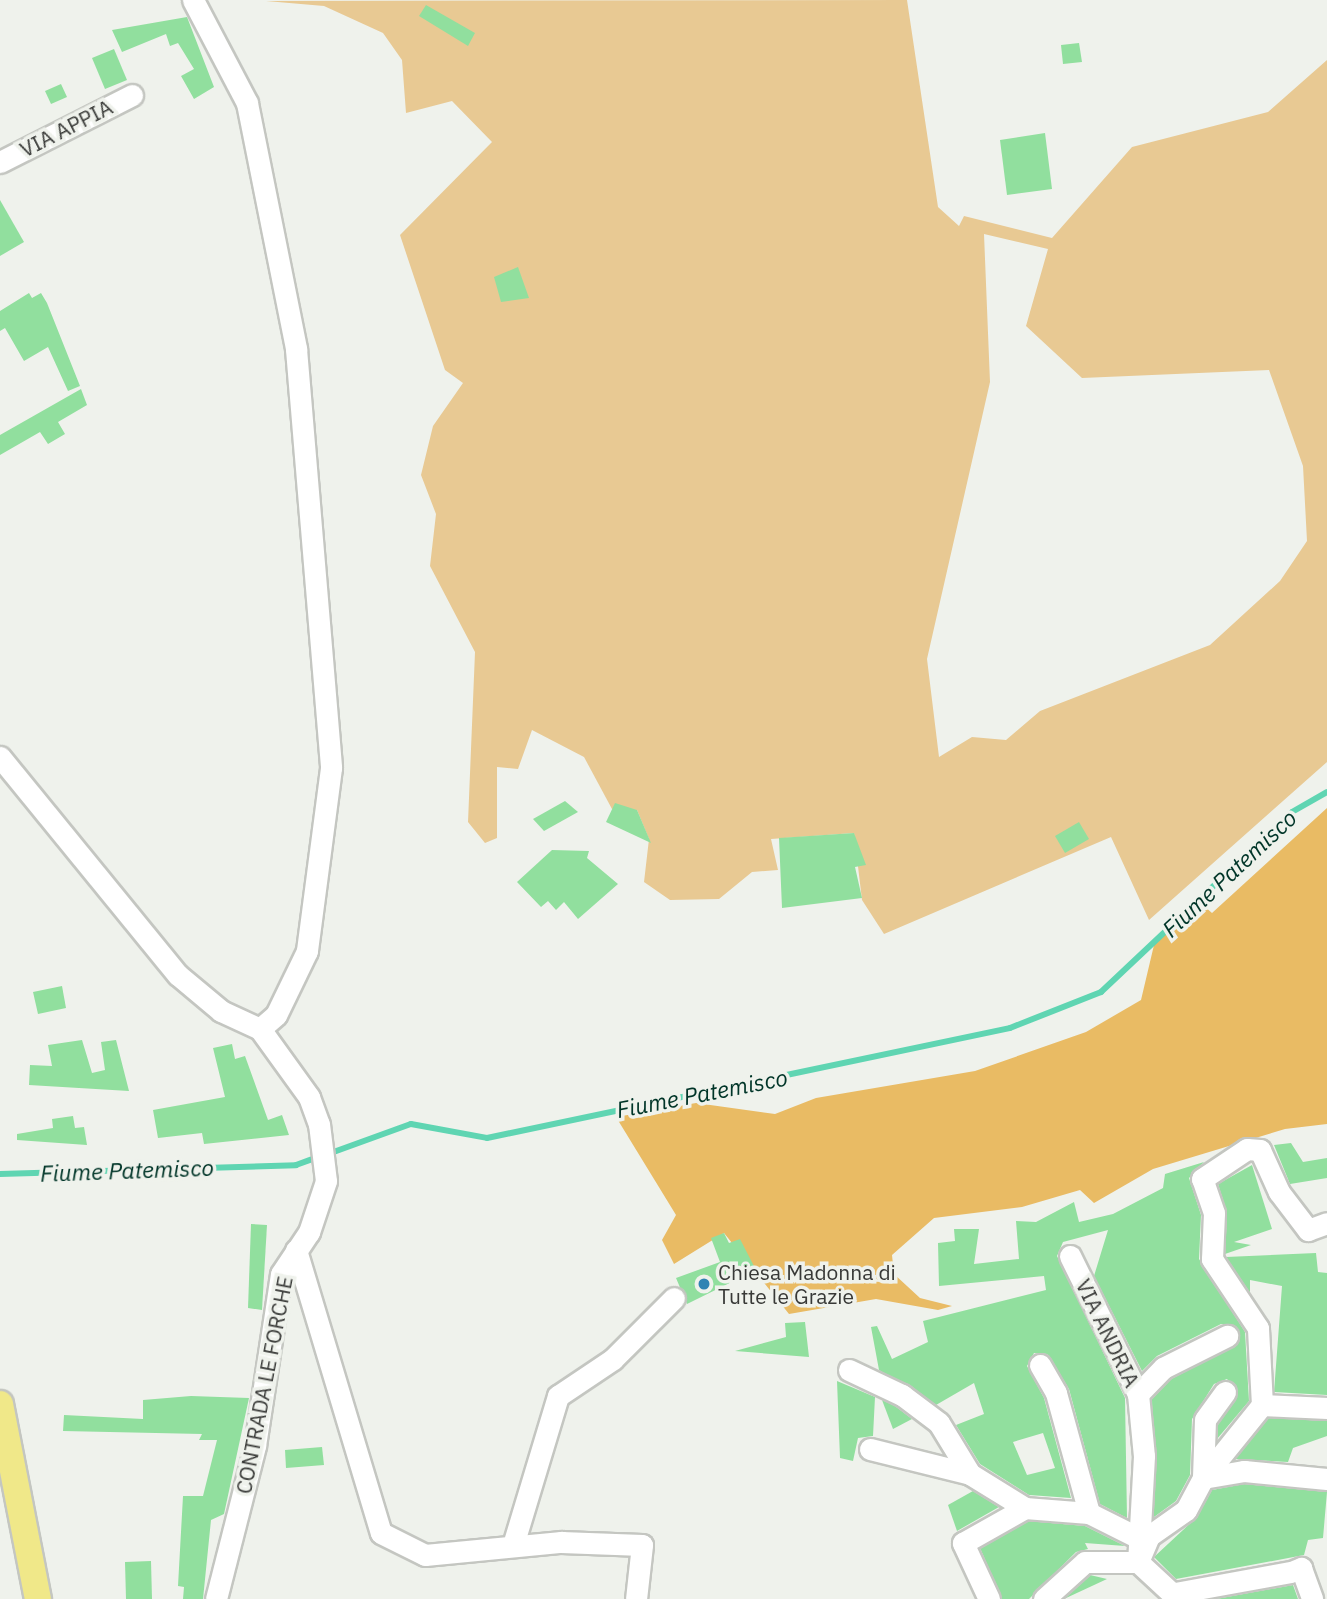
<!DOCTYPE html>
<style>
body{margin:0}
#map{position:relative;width:1327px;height:1599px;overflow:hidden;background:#eff2ec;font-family:"IBM Plex Sans",sans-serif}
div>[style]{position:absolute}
.green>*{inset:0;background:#e8c993}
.forest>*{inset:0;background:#e9bb64}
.stream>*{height:6px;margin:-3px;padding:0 3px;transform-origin:3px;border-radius:3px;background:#5fd5b2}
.building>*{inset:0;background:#91df9e}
.roads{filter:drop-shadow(2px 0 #c4c6c1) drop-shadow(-2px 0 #c4c6c1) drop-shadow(0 2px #c4c6c1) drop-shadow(0 -2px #c4c6c1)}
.minor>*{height:21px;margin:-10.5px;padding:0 10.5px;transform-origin:10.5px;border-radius:10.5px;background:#fff}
.major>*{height:26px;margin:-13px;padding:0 13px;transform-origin:13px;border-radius:13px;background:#f0e889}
.dots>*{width:19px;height:19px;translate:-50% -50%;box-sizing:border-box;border:4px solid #eff2ec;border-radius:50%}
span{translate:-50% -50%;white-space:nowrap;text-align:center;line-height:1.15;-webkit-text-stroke:7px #eff2ec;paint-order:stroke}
.street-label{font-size:21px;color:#383937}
.poi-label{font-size:21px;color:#383937}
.left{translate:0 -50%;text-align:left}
.water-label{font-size:23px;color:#003528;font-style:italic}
</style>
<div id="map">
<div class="green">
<i style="clip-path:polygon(evenodd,907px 0,938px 207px,959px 226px,964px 216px,1052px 238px,1132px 147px,1268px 112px,1327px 60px,1327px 762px,1149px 920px,1111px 837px,884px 934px,862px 900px,854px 833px,771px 839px,778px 870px,752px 872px,719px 899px,670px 900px,644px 882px,649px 839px,637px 810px,612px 809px,584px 757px,532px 730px,518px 769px,497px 767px,497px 838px,485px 843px,468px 822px,475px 652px,430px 566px,436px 514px,421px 475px,433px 426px,463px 383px,445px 370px,400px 235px,492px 142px,452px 101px,406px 113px,402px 60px,383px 33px,324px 6px,266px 1px,907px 0,984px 234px,1048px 249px,1026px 326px,1082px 378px,1269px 370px,1303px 466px,1307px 541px,1280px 581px,1210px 645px,1040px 711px,1006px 740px,972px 737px,939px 757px,927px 659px,990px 382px,984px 234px)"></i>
</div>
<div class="forest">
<i style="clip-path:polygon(1327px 808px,1327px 1124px,1285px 1129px,1153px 1169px,1094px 1203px,1080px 1190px,1022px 1207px,934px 1218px,892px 1255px,894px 1274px,920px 1298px,952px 1306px,938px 1310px,876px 1299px,789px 1314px,724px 1233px,674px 1264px,662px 1240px,676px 1215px,616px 1117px,696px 1103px,775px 1114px,816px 1098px,975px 1071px,1086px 1032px,1141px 1000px,1154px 945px,1196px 899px,1212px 913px)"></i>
</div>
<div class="stream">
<i style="left:328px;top:1154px;width:88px;rotate:-19.9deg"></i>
<i style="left:411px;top:1124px;width:77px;rotate:10.4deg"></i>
<i style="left:487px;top:1138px;width:534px;rotate:-11.88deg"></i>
<i style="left:1010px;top:1028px;width:98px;rotate:-21.6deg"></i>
<i style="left:1101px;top:992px;width:262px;rotate:-43.3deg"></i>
<i style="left:1292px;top:812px;width:40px;rotate:-29.7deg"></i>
<i style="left:0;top:1174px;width:296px;rotate:-1.7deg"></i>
<i style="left:296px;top:1165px;width:23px;rotate:-20deg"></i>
</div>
<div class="building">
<i style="clip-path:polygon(426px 5px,475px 33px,468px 46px,419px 16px)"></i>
<i style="clip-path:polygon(187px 17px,214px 87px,194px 99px,181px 76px,194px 69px,178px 43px,170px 46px,166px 34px,122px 52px,112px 30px)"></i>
<i style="clip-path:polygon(1079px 43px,1082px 62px,1063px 64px,1061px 45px)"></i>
<i style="clip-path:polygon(114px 49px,127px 80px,105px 89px,92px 58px)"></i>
<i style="clip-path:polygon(61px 84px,67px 97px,51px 104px,45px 91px)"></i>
<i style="clip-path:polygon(1045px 133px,1052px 189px,1007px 195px,1000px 140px)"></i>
<i style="clip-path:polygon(0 200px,24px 242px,0 256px)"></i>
<i style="clip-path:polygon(518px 267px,529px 298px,501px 302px,494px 277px)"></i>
<i style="clip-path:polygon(29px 293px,32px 298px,41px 293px,47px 303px,80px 386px,68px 391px,48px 347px,24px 361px,5px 328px,0 331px,0 311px)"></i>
<i style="clip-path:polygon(81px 389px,87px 405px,58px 422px,65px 434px,48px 444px,40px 432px,0 455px,0 435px)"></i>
<i style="clip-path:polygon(565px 801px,578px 812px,544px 831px,533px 819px)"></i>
<i style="clip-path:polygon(615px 803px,637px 810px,651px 843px,606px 822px)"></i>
<i style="clip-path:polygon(1079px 822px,1089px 839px,1065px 853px,1055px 836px)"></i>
<i style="clip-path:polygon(854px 833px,866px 865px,855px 867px,862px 898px,782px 908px,779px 838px)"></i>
<i style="clip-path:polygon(552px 850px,589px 851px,587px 858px,618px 884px,578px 919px,564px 902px,556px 910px,548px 901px,541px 907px,517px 882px)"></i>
<i style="clip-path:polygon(62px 986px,66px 1008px,38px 1014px,33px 992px)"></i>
<i style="clip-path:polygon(82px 1040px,92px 1073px,105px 1070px,101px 1042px,116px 1040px,129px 1091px,29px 1085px,30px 1065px,52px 1066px,48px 1045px)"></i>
<i style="clip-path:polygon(232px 1044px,235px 1059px,245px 1056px,268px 1120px,282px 1115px,289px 1135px,204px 1144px,202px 1133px,158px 1138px,153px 1110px,225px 1097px,213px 1048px)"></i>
<i style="clip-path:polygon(73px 1116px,75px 1128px,84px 1127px,87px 1145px,17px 1140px,17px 1134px,53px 1128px,52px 1119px)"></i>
<i style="clip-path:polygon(1291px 1143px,1303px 1162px,1327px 1158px,1327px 1178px,1290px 1184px,1274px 1145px)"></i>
<i style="clip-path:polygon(evenodd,1204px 1162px,1189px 1178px,1201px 1215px,1199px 1259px,1245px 1332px,1249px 1401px,1217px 1439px,1218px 1424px,1238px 1393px,1227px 1379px,1214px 1384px,1192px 1419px,1190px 1475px,1176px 1501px,1154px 1517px,1152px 1399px,1171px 1379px,1233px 1347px,1240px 1336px,1234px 1325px,1221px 1324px,1157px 1356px,1142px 1371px,1094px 1276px,1108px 1230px,1063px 1242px,1057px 1256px,1125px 1398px,1127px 1518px,1100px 1504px,1069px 1389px,1047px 1354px,1034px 1353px,1027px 1366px,1044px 1398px,1071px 1498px,1029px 1495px,980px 1464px,956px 1425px,984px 1414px,974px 1383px,936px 1405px,879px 1370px,871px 1327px,877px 1326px,892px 1359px,928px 1342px,923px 1321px,1046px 1290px,1044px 1276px,939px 1286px,938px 1243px,955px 1241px,954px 1229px,979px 1229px,974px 1264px,1019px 1259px,1016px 1221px,1036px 1222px,1074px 1202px,1079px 1222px,1113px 1214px,1163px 1188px,1165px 1174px,1204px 1162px,1043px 1433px,1055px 1468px,1027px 1475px,1013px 1442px,1043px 1433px)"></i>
<i style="clip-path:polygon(1252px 1165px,1272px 1229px,1234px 1242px,1251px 1245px,1225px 1254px,1227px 1213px,1218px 1184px)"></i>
<i style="clip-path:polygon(251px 1224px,267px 1225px,262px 1310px,248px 1308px)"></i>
<i style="clip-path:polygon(724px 1233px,729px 1243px,740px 1239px,756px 1270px,687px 1304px,676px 1278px,720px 1262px,711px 1238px)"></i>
<i style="clip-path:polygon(1316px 1253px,1318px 1272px,1327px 1273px,1327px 1395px,1274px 1392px,1282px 1286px,1250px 1280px,1250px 1293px,1226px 1257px)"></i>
<i style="clip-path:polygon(805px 1322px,809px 1357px,735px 1351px,786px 1337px,785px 1323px)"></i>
<i style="clip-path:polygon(837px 1381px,875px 1397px,873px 1436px,858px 1438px,853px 1461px,840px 1458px)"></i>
<i style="clip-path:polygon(191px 1396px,249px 1398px,224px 1514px,211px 1520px,203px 1599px,183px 1599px,184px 1587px,178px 1586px,183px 1496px,203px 1496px,217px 1440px,199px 1440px,202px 1434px,63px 1431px,64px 1415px,143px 1419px,143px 1400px)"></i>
<i style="clip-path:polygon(882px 1400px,895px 1406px,912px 1419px,893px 1429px)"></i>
<i style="clip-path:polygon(1268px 1418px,1327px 1421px,1327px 1436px,1293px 1448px,1288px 1462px,1235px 1459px)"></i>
<i style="clip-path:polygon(322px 1447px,324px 1465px,286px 1468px,285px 1450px)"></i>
<i style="clip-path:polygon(1244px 1484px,1327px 1492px,1323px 1538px,1308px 1540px,1304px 1555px,1176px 1579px,1154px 1557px,1197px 1517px,1212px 1490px)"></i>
<i style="clip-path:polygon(973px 1491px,999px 1507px,957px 1531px,948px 1505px)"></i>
<i style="clip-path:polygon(1028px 1521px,1085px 1526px,1125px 1546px,1085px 1543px,1088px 1549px,1076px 1552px,1029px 1599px,1002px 1599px,980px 1548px)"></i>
<i style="clip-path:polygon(151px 1561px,152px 1599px,126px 1599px,125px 1562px)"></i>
<i style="clip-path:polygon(1090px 1575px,1107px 1579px,1064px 1599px)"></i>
<i style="clip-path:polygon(1293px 1585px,1298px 1599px,1216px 1599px)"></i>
</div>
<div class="roads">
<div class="minor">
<i style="left:193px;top:0;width:116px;rotate:62.3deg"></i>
<i style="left:247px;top:103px;width:251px;rotate:78.7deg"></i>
<i style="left:296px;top:349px;width:420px;rotate:85.2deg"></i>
<i style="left:331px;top:768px;width:185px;rotate:97.5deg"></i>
<i style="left:307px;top:951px;width:71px;rotate:115.8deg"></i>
<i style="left:276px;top:1015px;width:21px;rotate:139deg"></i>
<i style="left:0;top:162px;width:148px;rotate:-26.9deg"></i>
<i style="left:0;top:757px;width:281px;rotate:50.8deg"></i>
<i style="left:178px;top:975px;width:56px;rotate:39.9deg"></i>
<i style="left:221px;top:1011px;width:43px;rotate:24.8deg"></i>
<i style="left:260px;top:1029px;width:84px;rotate:54.2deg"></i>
<i style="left:309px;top:1097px;width:29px;rotate:70deg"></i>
<i style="left:319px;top:1124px;width:57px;rotate:83deg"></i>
<i style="left:326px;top:1181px;width:54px;rotate:108.4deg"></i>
<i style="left:309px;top:1232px;width:50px;rotate:123.7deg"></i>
<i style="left:281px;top:1274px;width:174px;rotate:98.6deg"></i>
<i style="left:255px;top:1446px;width:158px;rotate:104.3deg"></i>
<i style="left:296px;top:1250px;width:295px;rotate:73.3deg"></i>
<i style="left:381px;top:1533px;width:49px;rotate:26.6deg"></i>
<i style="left:425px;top:1555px;width:137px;rotate:-5.5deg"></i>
<i style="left:561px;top:1542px;width:81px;rotate:2.1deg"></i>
<i style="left:642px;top:1545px;width:54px;rotate:96.3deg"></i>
<i style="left:1070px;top:1256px;width:154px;rotate:63.8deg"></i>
<i style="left:1138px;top:1394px;width:62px;rotate:84.5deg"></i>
<i style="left:1144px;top:1456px;width:106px;rotate:93.2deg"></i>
<i style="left:1138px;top:1562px;width:54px;rotate:42.8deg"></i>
<i style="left:1040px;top:1365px;width:32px;rotate:60deg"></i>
<i style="left:1056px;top:1393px;width:124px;rotate:74.6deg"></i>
<i style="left:849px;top:1370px;width:59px;rotate:25.3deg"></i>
<i style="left:902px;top:1395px;width:46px;rotate:37.1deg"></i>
<i style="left:939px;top:1423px;width:60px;rotate:58.7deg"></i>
<i style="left:970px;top:1474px;width:65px;rotate:31.7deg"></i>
<i style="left:1025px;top:1508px;width:64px;rotate:4.5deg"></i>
<i style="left:1089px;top:1513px;width:51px;rotate:26.6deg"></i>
<i style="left:1225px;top:1392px;width:34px;rotate:126deg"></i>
<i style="left:1205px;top:1420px;width:58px;rotate:92deg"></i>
<i style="left:1203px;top:1478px;width:42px;rotate:-9.7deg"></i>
<i style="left:1244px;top:1471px;width:83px;rotate:5.5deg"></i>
<i style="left:1138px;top:1394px;width:36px;rotate:-46deg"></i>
<i style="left:1163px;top:1368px;width:72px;rotate:-26.6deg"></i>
<i style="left:1262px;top:1405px;width:65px;rotate:2.6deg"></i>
<i style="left:870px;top:1449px;width:103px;rotate:14deg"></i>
<i style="left:513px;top:1545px;width:156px;rotate:-73.2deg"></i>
<i style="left:558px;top:1396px;width:66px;rotate:-33.9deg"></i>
<i style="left:613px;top:1359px;width:86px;rotate:-45deg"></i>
<i style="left:1294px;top:1571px;width:8px;rotate:-23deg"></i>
<i style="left:1301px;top:1568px;width:33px;rotate:70deg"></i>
<i style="left:1175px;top:1593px;width:118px;rotate:-10.3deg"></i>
<i style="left:989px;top:1599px;width:62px;rotate:-114.9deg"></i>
<i style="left:963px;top:1543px;width:71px;rotate:-29.4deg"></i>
<i style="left:1044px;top:1599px;width:55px;rotate:-42.1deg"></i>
<i style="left:1085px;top:1562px;width:53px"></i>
<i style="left:1138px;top:1562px;width:28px;rotate:-67deg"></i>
<i style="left:1149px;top:1536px;width:45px;rotate:-35.1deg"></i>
<i style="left:1186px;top:1510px;width:36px;rotate:-62deg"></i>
<i style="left:1203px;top:1478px;width:94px;rotate:-51.1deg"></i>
<i style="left:1262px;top:1405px;width:77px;rotate:-93deg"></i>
<i style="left:1258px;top:1328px;width:83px;rotate:-123.7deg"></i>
<i style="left:1212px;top:1259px;width:46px;rotate:-87.5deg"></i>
<i style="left:1214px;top:1213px;width:36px;rotate:-109deg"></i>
<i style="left:1202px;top:1179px;width:54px;rotate:-33.7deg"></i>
<i style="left:1247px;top:1149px;width:13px;rotate:4deg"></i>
<i style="left:1260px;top:1150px;width:46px;rotate:65.7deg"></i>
<i style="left:1279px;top:1192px;width:48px;rotate:52.7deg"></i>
<i style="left:1308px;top:1230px;width:20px;rotate:-20deg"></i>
</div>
<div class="major">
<i style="left:0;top:1404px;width:199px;rotate:79deg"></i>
</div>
</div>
<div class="dots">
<i style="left:704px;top:1284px;background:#2f83b3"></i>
</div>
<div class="street-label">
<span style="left:66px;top:128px;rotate:-27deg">VIA APPIA</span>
<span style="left:1108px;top:1333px;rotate:64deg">VIA ANDRIA</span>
<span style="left:264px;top:1385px;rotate:-79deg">CONTRADA LE FORCHE</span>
</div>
<div class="poi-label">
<span class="left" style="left:718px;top:1284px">Chiesa Madonna di<br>Tutte le Grazie</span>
</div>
<div class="water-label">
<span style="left:1229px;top:873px;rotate:-43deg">Fiume Patemisco</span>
<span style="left:702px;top:1093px;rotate:-11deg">Fiume Patemisco</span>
<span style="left:127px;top:1170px;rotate:-2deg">Fiume Patemisco</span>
</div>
</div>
